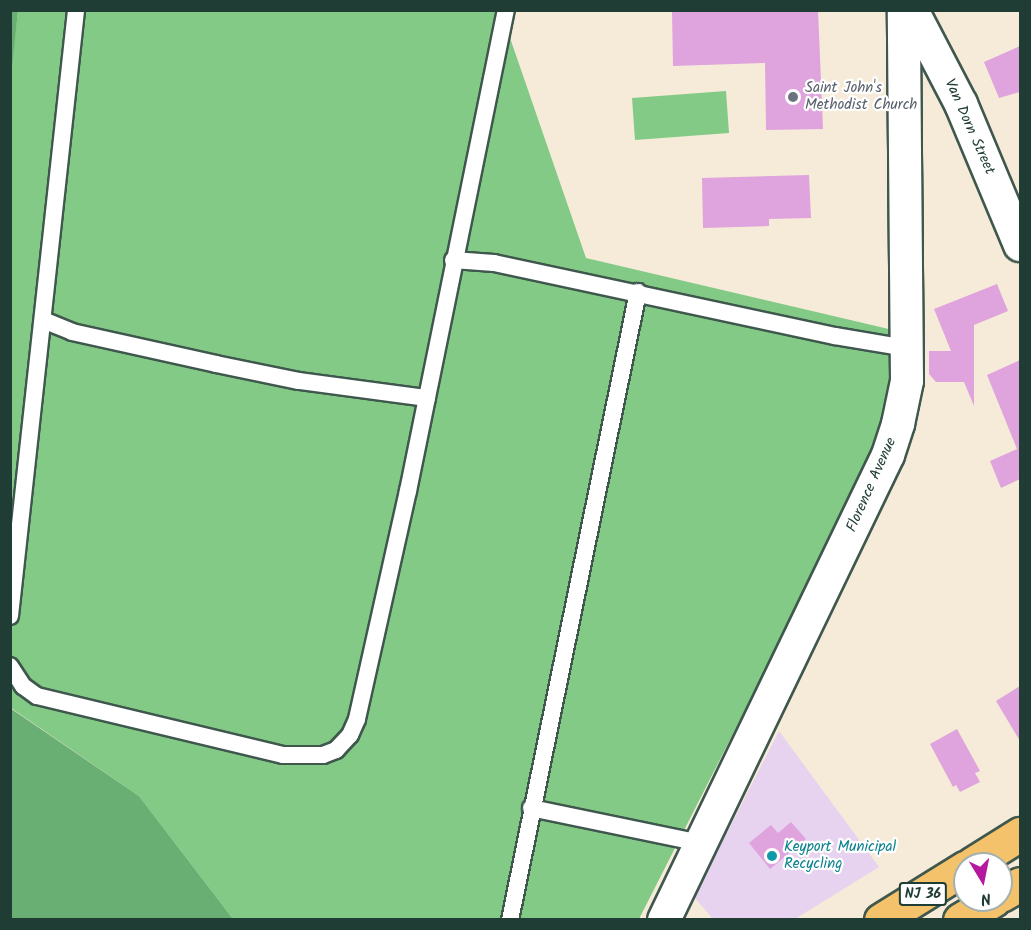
<!DOCTYPE html>
<style>
body{margin:0}
#map{position:relative;width:1031px;height:930px;overflow:hidden;background:#f6ebd8;font-family:Kalam,sans-serif}
div>[style]{position:absolute}
.built>*{inset:0;background:#e7d2ef}
.green>*{inset:0;background:#82ca86}
.forest>*{inset:0;background:#69ae73}
.building>*{inset:0;background:#dfa3dd}
.roads{filter:drop-shadow(2px 0 #3f574d) drop-shadow(-2px 0 #3f574d) drop-shadow(0 2px #3f574d) drop-shadow(0 -2px #3f574d)}
.service>*{height:16px;margin:-8px;padding:0 8px;transform-origin:8px;border-radius:8px;background:#fff}
.minor>*{height:32px;margin:-16px;padding:0 16px;transform-origin:16px;border-radius:16px;background:#fff}
.trunk>*{height:33px;margin:-16.5px;padding:0 16.5px;transform-origin:16.5px;border-radius:16.5px;background:#f3c26a}
.dots>*{width:16px;height:16px;translate:-50% -50%;box-sizing:border-box;border:3px solid #fff;border-radius:50%}
span{translate:-50% -50%;white-space:nowrap;text-align:center;line-height:1.15;-webkit-text-stroke:4.5px #fff;paint-order:stroke}
.shield-label span{padding:2px 4px;background:#fff;border:2px solid;border-radius:4px;-webkit-text-stroke-width:0}
.shield-label{font-size:14px;color:#1f3d34;font-weight:700}
.worship-label{font-size:15px;color:#5b616d}
.left{translate:0 -50%;text-align:left}
.street-label{font-size:15px;color:#1f3d34}
.culture-label{font-size:15px;color:#0d838f}
.frame{position:absolute;inset:0;border:12px solid #1f3d34;pointer-events:none}
.north{position:absolute;left:953px;top:852px;width:60px;height:60px;box-sizing:border-box;background:#fff;border:2px solid #a5b1ae;border-radius:50%;rotate:170deg;font-size:16px;font-weight:700;line-height:24px;text-align:center;color:#1f3d34}
.north::after{content:'';display:block;margin:auto;width:21px;height:27px;background:#b5179e;clip-path:polygon(50% 0,100% 100%,50% 72%,0 100%)}
</style>
<div id="map">
<div class="built">
<i style="clip-path:polygon(779px 731px,879px 867px,795px 919px,713px 919px,694px 897px)"></i>
</div>
<div class="green">
<i style="clip-path:polygon(18px 11px,514px 11px,509px 35px,586px 258px,910px 334px,907px 391px,639px 919px,233px 919px,139px 796px,11px 708px,10px 76px)"></i>
<i style="clip-path:polygon(726px 91px,729px 133px,635px 140px,632px 98px)"></i>
</div>
<div class="forest">
<i style="clip-path:polygon(11px 10px,18px 11px,11px 76px,10px 11px)"></i>
<i style="clip-path:polygon(10px 708px,139px 796px,233px 919px,11px 919px)"></i>
</div>
<div class="building">
<i style="clip-path:polygon(672px 10px,818px 10px,823px 129px,766px 130px,765px 63px,673px 66px)"></i>
<i style="clip-path:polygon(1020px 46px,1020px 92px,999px 98px,984px 62px)"></i>
<i style="clip-path:polygon(809px 175px,811px 218px,769px 219px,769px 226px,703px 228px,702px 178px)"></i>
<i style="clip-path:polygon(997px 284px,1008px 311px,974px 325px,974px 406px,964px 382px,936px 382px,929px 374px,929px 351px,951px 351px,934px 309px)"></i>
<i style="clip-path:polygon(1020px 360px,1020px 479px,1001px 488px,990px 461px,1017px 449px,987px 375px)"></i>
<i style="clip-path:polygon(1020px 686px,1020px 741px,996px 701px)"></i>
<i style="clip-path:polygon(957px 729px,980px 771px,975px 773px,980px 782px,960px 792px,956px 785px,953px 787px,930px 744px)"></i>
<i style="clip-path:polygon(791px 822px,806px 839px,770px 869px,749px 843px,771px 825px,778px 833px)"></i>
</div>
<div class="roads">
<div class="service">
<i style="left:453px;top:260px;width:41px;rotate:4.2deg"></i>
<i style="left:494px;top:263px;width:349px;rotate:12.1deg"></i>
<i style="left:835px;top:336px;width:73px;rotate:9.5deg"></i>
<i style="left:43px;top:320px;width:31px;rotate:22deg"></i>
<i style="left:72px;top:332px;width:148px;rotate:12.5deg"></i>
<i style="left:216px;top:364px;width:85px;rotate:11.6deg"></i>
<i style="left:299px;top:381px;width:129px;rotate:7.6deg"></i>
<i style="left:10px;top:616px;width:610px;rotate:-83.78deg"></i>
<i style="left:10px;top:666px;width:24px;rotate:57deg"></i>
<i style="left:23px;top:686px;width:17px;rotate:36deg"></i>
<i style="left:37px;top:696px;width:253px;rotate:13.5deg"></i>
<i style="left:283px;top:755px;width:40px"></i>
<i style="left:323px;top:755px;width:14px;rotate:-21deg"></i>
<i style="left:336px;top:750px;width:21px;rotate:-47deg"></i>
<i style="left:350px;top:735px;width:17px;rotate:-66deg"></i>
<i style="left:357px;top:719px;width:234px;rotate:-77.4deg"></i>
<i style="left:408px;top:491px;width:491px;rotate:-78.5deg"></i>
<i style="left:531px;top:808px;width:173px;rotate:11.7deg"></i>
<i style="left:510px;top:920px;width:641px;rotate:-78.48deg"></i>
</div>
<div class="minor">
<i style="left:912px;top:10px;width:106px;rotate:62.5deg"></i>
<i style="left:961px;top:104px;width:153px;rotate:67.3deg"></i>
<i style="left:664px;top:920px;width:516px;rotate:-64.28deg"></i>
<i style="left:888px;top:455px;width:33px;rotate:-72deg"></i>
<i style="left:898px;top:424px;width:44px;rotate:-78.2deg"></i>
<i style="left:907px;top:381px;width:371px;rotate:-90.5deg"></i>
</div>
<div class="trunk">
<i style="left:972px;top:864px;width:57px;rotate:-32deg"></i>
<i style="left:1001px;top:895px;width:22px;rotate:-30deg"></i>
<i style="left:881px;top:920px;width:99px;rotate:-31.8deg"></i>
<i style="left:960px;top:920px;width:39px;rotate:-31deg"></i>
</div>
</div>
<div class="dots">
<i style="left:793px;top:97px;background:#6b7280"></i>
<i style="left:772px;top:856px;background:#0f9aa8"></i>
</div>
<div class="shield-label">
<span style="left:923px;top:894px">NJ 36</span>
</div>
<div class="worship-label">
<span class="left" style="left:805px;top:97px">Saint John's<br>Methodist Church</span>
</div>
<div class="street-label">
<span style="left:969px;top:127px;rotate:66deg">Van Dorn Street</span>
<span style="left:872px;top:485px;rotate:-66deg">Florence Avenue</span>
</div>
<div class="culture-label">
<span class="left" style="left:784px;top:856px">Keyport Municipal<br>Recycling</span>
</div>
<div class="frame"></div>
<div class="north">N</div>
</div>
